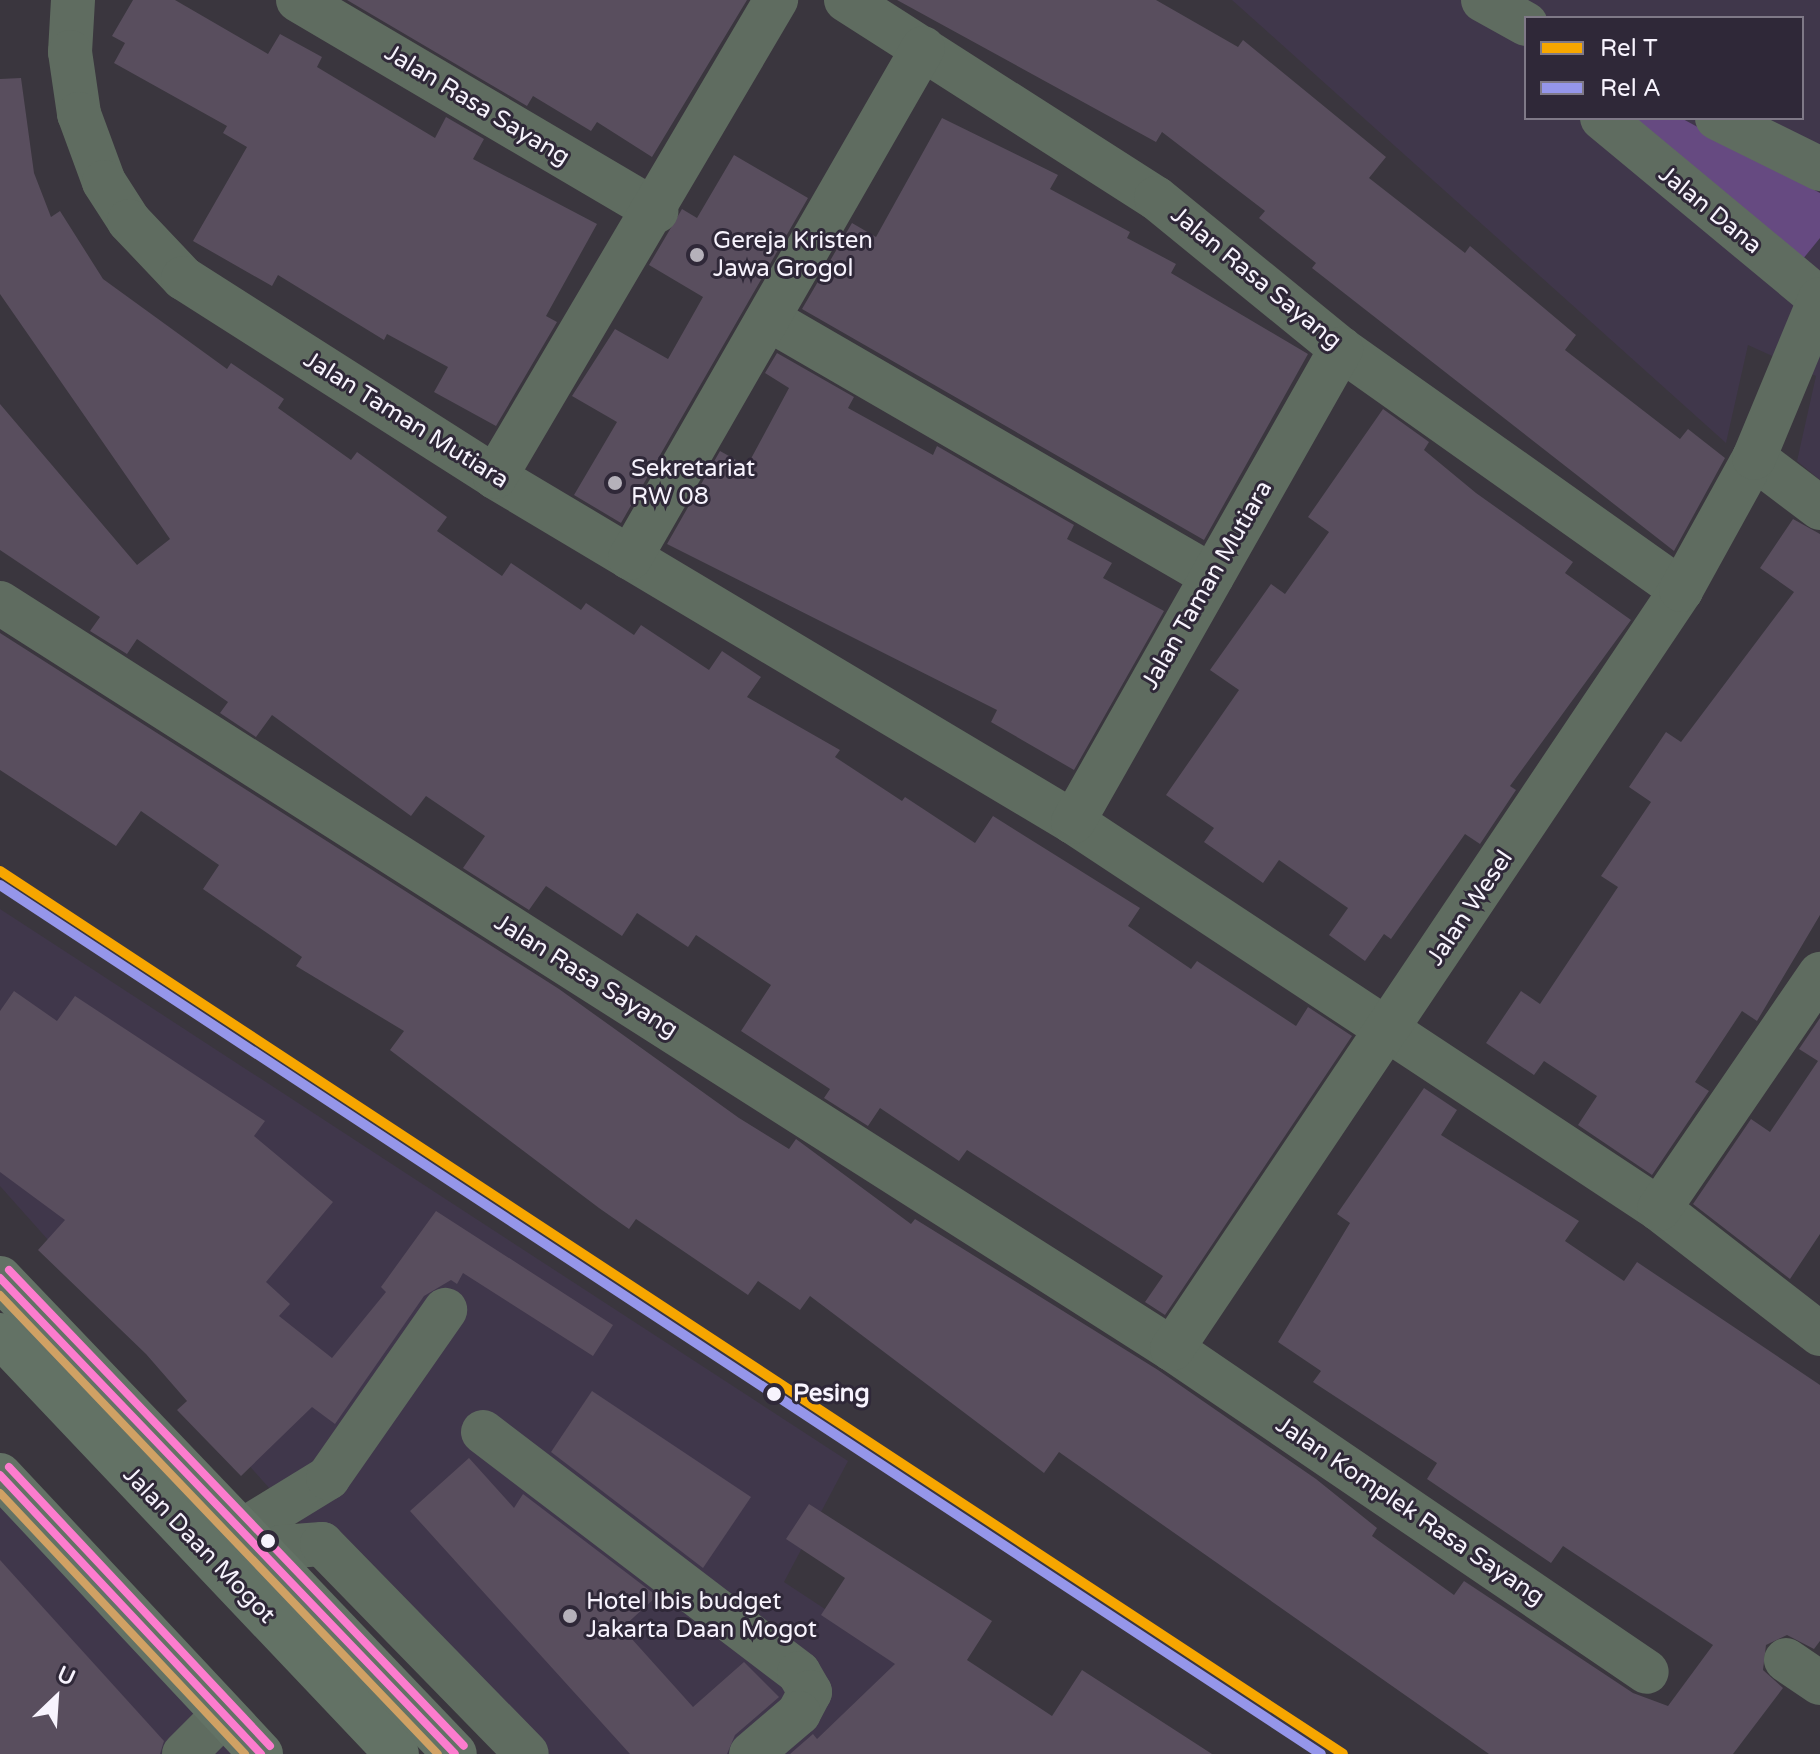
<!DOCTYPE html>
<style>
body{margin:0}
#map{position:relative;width:1820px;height:1754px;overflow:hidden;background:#3a363e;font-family:"Varela Round",sans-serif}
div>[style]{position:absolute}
.built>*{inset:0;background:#40374b}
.green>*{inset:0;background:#664a81}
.building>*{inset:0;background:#594e5e}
.minor>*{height:44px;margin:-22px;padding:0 22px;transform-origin:22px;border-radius:22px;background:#5f6c60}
.highway>*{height:44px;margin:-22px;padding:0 22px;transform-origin:22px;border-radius:22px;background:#637265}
.bus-1>*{height:8px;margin:-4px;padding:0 4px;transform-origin:4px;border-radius:4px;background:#fc7cce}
.bus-2>*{height:8px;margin:-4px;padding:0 4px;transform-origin:4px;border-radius:4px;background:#d0a164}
.bus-3>*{height:8px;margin:-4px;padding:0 4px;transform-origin:4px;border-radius:4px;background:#fc7cce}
.rail-1>*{height:10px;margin:-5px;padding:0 5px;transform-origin:5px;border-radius:5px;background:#f7a600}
.rail-2>*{height:10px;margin:-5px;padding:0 5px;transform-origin:5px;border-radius:5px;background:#9596ea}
.dots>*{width:22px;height:22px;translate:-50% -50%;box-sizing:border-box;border:4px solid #2f2838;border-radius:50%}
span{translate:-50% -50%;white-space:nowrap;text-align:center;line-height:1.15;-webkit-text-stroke:6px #2f2838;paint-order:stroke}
.street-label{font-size:24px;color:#f7f3fd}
.poi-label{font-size:24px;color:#f7f3fd}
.left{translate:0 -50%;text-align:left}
.stop-label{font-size:24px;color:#f7f3fd;font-weight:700}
.legend{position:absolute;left:1524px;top:16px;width:280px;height:104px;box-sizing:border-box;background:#2f2838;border:2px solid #7f7987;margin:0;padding:10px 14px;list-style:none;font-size:24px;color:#f7f3fd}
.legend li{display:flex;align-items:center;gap:16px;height:40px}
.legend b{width:40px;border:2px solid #7f7987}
.north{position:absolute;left:16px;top:1658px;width:80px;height:80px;-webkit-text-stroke:6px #2f2838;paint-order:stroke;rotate:25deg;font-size:22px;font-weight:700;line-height:32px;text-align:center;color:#f7f3fd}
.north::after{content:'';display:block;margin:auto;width:28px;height:36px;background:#f7f3fd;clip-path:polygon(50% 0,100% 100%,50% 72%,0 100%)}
</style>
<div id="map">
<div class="built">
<i style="clip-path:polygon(evenodd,1232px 0,1820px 0,1820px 480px,1797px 461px,1816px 376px,1748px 345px,1726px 443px,1232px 0,1526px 18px,1802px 18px,1802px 118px,1526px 118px,1526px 18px)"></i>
<i style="clip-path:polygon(0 909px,848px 1461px,784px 1582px,1045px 1754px,506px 1754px,0 1186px)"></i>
<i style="clip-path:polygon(0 1493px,241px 1754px,0 1754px)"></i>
</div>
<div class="green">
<i style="clip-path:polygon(1621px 118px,1681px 118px,1820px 193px,1820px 238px,1798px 265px)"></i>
</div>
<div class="building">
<i style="clip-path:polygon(133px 0,175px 0,268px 54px,280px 34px,322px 57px,317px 67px,435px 138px,446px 117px,484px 139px,473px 159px,597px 224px,546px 316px,557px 322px,496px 426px,434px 392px,448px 367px,387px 334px,384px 340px,278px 275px,272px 286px,193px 241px,247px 147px,223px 133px,227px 126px,114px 63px,125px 43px,112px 36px)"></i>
<i style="clip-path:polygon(347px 0,747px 0,652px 157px,597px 122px,591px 131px,533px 96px,527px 106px)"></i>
<i style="clip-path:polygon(897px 0,1156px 0,1238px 47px,1243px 40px,1386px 157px,1369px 178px,1465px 253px,1470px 246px,1576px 335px,1565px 350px,1680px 439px,1688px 429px,1725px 458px,1674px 551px,1312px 268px,1316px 263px,1259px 218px,1265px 211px,1162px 132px,1156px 142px)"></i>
<i style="clip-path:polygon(21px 78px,34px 173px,51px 217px,60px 211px,103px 279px,227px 369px,231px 363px,284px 399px,278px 408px,351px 460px,357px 452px,447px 517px,437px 531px,502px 576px,511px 563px,581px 610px,586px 603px,634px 635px,641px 625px,709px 670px,722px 651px,761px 677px,747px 697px,840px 750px,835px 757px,902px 801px,905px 797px,975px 843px,993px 816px,1140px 908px,1128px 926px,1191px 969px,1197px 961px,1296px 1026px,1308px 1007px,1352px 1036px,1165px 1315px,1145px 1302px,1163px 1276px,967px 1150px,959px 1161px,880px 1108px,868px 1126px,824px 1098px,830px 1089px,741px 1031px,771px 985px,696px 935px,688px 947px,637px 913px,622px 936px,546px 886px,529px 910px,463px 868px,485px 836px,426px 796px,411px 816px,272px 715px,256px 737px,220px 713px,228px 702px,137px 639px,127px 654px,90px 631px,100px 617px,0 550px,0 404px,137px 565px,170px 539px,0 294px,0 79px)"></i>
<i style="clip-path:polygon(942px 118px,1058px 175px,1050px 189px,1130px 232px,1127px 238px,1176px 264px,1171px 273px,1308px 354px,1204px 540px,802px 309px,852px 223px,876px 237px)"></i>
<i style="clip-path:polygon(734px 155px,808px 198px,621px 523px,574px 495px,617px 422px,572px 396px,615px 329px,668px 359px,703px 297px,649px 265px,682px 209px,697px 218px)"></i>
<i style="clip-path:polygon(777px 353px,854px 397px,848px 408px,933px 455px,937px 446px,1074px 525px,1067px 539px,1112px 563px,1103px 578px,1164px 611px,1074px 770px,991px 722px,997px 710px,667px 544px,720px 451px,747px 466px,789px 388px,765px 373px)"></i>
<i style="clip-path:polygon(1383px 409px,1429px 442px,1424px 450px,1476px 493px,1573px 562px,1565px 573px,1631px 620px,1510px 786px,1516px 790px,1480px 844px,1465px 834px,1391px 939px,1384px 934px,1365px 961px,1329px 935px,1348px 908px,1279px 860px,1263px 883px,1204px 842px,1214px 828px,1166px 795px,1239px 690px,1210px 670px,1271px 584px,1285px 594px,1329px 532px,1308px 517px)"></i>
<i style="clip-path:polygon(1793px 519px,1820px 534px,1820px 915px,1757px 1021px,1742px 1011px,1695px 1082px,1709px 1091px,1652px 1175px,1578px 1125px,1597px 1096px,1544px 1061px,1534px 1075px,1486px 1043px,1521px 991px,1540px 1004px,1618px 887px,1601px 876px,1651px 802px,1629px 787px,1666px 732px,1681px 742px,1794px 592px,1760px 568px)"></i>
<i style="clip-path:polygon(0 633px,559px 989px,739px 1118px,789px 1149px,796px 1139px,911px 1224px,915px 1219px,1158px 1370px,1316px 1479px,1377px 1528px,1372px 1536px,1454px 1595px,1464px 1581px,1633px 1693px,1668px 1706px,1713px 1645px,1563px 1546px,1551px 1563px,1427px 1479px,1437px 1463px,1313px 1382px,1321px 1371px,1278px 1342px,1350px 1223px,1337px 1214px,1424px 1088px,1457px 1110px,1441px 1135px,1579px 1221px,1565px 1241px,1624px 1281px,1637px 1262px,1820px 1385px,1820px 1641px,1814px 1649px,1787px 1635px,1766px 1645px,1763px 1670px,1783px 1688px,1733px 1754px,1489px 1754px,1059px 1452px,1044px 1473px,810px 1296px,800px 1310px,758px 1281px,748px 1295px,636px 1219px,629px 1229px,599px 1208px,390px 1050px,404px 1031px,296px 966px,302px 957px,203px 889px,219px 865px,141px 811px,116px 846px,0 770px)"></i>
<i style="clip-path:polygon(14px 991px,57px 1021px,75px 996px,265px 1121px,254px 1136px,333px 1202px,266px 1282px,290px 1304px,279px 1316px,332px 1358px,386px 1292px,381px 1287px,436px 1211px,613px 1325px,593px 1356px,463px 1273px,457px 1284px,451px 1280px,424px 1296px,335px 1424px,312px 1407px,241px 1476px,177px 1410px,187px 1401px,146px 1354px,38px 1250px,65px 1220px,0 1172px,0 1011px)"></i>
<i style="clip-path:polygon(1820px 1018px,1820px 1234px,1790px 1279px,1693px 1204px,1751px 1119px,1770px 1132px,1818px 1061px,1799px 1049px)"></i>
<i style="clip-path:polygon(592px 1391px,751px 1497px,703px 1568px,551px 1452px)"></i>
<i style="clip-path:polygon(469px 1458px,514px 1508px,523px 1494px,657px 1596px,622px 1628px,693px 1707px,744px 1662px,779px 1697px,735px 1735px,727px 1754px,630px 1754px,410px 1511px)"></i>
<i style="clip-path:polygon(809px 1504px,992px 1621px,967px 1660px,1052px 1716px,1082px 1670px,1212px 1754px,790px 1754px,813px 1734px,817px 1739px,895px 1664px,821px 1615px,845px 1578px,786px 1539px)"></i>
<i style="clip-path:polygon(0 1560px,164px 1741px,160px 1754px,0 1754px)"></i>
</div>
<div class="minor">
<i style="left:73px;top:0;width:52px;rotate:93.3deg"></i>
<i style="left:70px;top:52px;width:63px;rotate:81.7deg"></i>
<i style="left:79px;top:114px;width:72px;rotate:69.8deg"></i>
<i style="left:104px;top:182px;width:46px;rotate:57.3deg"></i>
<i style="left:129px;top:221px;width:79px;rotate:46.5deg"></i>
<i style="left:183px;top:278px;width:370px;rotate:32.5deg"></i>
<i style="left:495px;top:477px;width:673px;rotate:30.83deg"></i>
<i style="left:1073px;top:822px;width:702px;rotate:33.44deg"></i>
<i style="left:1659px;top:1209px;width:204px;rotate:37.8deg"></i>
<i style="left:298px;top:0;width:416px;rotate:30.5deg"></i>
<i style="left:846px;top:0;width:368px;rotate:32.6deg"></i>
<i style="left:1156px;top:198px;width:239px;rotate:39.2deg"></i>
<i style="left:1341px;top:349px;width:417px;rotate:35.3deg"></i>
<i style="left:1483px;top:0;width:49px;rotate:29.2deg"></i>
<i style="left:1602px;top:118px;width:283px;rotate:39.7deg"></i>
<i style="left:1717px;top:118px;width:115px;rotate:26.3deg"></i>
<i style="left:770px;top:320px;width:511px;rotate:30.08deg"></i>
<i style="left:1754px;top:458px;width:83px;rotate:37.1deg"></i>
<i style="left:495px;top:477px;width:554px;rotate:-59.5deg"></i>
<i style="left:630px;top:558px;width:588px;rotate:-60.12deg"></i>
<i style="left:0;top:603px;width:1389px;rotate:32.48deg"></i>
<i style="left:1172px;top:1349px;width:574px;rotate:34.22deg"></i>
<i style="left:1073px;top:822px;width:544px;rotate:-60.46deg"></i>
<i style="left:1659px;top:1209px;width:285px;rotate:-55.6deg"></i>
<i style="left:1172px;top:1349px;width:914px;rotate:-56.15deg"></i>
<i style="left:1681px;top:590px;width:151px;rotate:-61.1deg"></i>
<i style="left:1754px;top:458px;width:172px;rotate:-67.5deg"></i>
<i style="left:483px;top:1432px;width:397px;rotate:37.3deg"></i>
<i style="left:799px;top:1673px;width:22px;rotate:60deg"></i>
<i style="left:810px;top:1692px;width:24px;rotate:118deg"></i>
<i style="left:799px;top:1713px;width:63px;rotate:139.5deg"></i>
<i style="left:243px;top:1530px;width:100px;rotate:-31.5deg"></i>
<i style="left:328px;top:1478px;width:205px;rotate:-55.1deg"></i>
<i style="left:267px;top:1557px;width:17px;rotate:-36deg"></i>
<i style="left:281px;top:1547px;width:41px;rotate:-4.2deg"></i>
<i style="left:322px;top:1544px;width:293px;rotate:45.7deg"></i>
<i style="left:1786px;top:1660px;width:41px;rotate:34.1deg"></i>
<i style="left:184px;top:1754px;width:54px;rotate:-45deg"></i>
</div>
<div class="highway">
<i style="left:0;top:1278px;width:658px;rotate:46.29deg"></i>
<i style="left:0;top:1335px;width:577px;rotate:46.54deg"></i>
<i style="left:0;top:1475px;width:382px;rotate:46.9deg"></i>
</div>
<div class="bus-1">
<i style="left:0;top:1278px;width:658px;rotate:46.29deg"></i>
<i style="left:0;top:1475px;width:382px;rotate:46.9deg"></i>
</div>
<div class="bus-2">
<i style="left:0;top:1295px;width:634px;rotate:46.34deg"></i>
<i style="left:0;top:1493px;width:358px;rotate:46.8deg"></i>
</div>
<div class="bus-3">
<i style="left:9px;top:1270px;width:658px;rotate:46.29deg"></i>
<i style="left:9px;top:1467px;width:382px;rotate:46.9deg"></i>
</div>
<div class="rail-1">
<i style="left:0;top:871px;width:1607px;rotate:33.32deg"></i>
</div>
<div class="rail-2">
<i style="left:0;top:885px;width:1581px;rotate:33.34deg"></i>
</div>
<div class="dots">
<i style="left:697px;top:255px;background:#b5b1ba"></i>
<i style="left:615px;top:483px;background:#b5b1ba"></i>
<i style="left:774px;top:1394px;background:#f7f3fd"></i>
<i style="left:268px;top:1541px;background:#f7f3fd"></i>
<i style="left:570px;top:1616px;background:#b5b1ba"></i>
</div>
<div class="street-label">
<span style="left:477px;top:105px;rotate:31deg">Jalan Rasa Sayang</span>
<span style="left:1710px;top:210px;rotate:39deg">Jalan Dana</span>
<span style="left:1256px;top:278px;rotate:39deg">Jalan Rasa Sayang</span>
<span style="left:406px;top:420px;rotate:32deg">Jalan Taman Mutiara</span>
<span style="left:1207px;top:585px;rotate:-60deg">Jalan Taman Mutiara</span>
<span style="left:1470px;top:908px;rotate:-56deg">Jalan Wesel</span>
<span style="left:586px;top:976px;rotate:32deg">Jalan Rasa Sayang</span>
<span style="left:1410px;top:1511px;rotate:34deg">Jalan Komplek Rasa Sayang</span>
<span style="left:199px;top:1545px;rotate:46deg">Jalan Daan Mogot</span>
</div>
<div class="poi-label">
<span class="left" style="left:713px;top:255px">Gereja Kristen<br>Jawa Grogol</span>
<span class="left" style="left:631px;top:483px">Sekretariat<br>RW 08</span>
<span class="left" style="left:586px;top:1616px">Hotel Ibis budget<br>Jakarta Daan Mogot</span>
</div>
<div class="stop-label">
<span class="left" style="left:793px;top:1394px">Pesing</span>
</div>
<ul class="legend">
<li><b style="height:10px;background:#f7a600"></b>Rel T</li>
<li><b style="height:10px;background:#9596ea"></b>Rel A</li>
</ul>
<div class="north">U</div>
</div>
